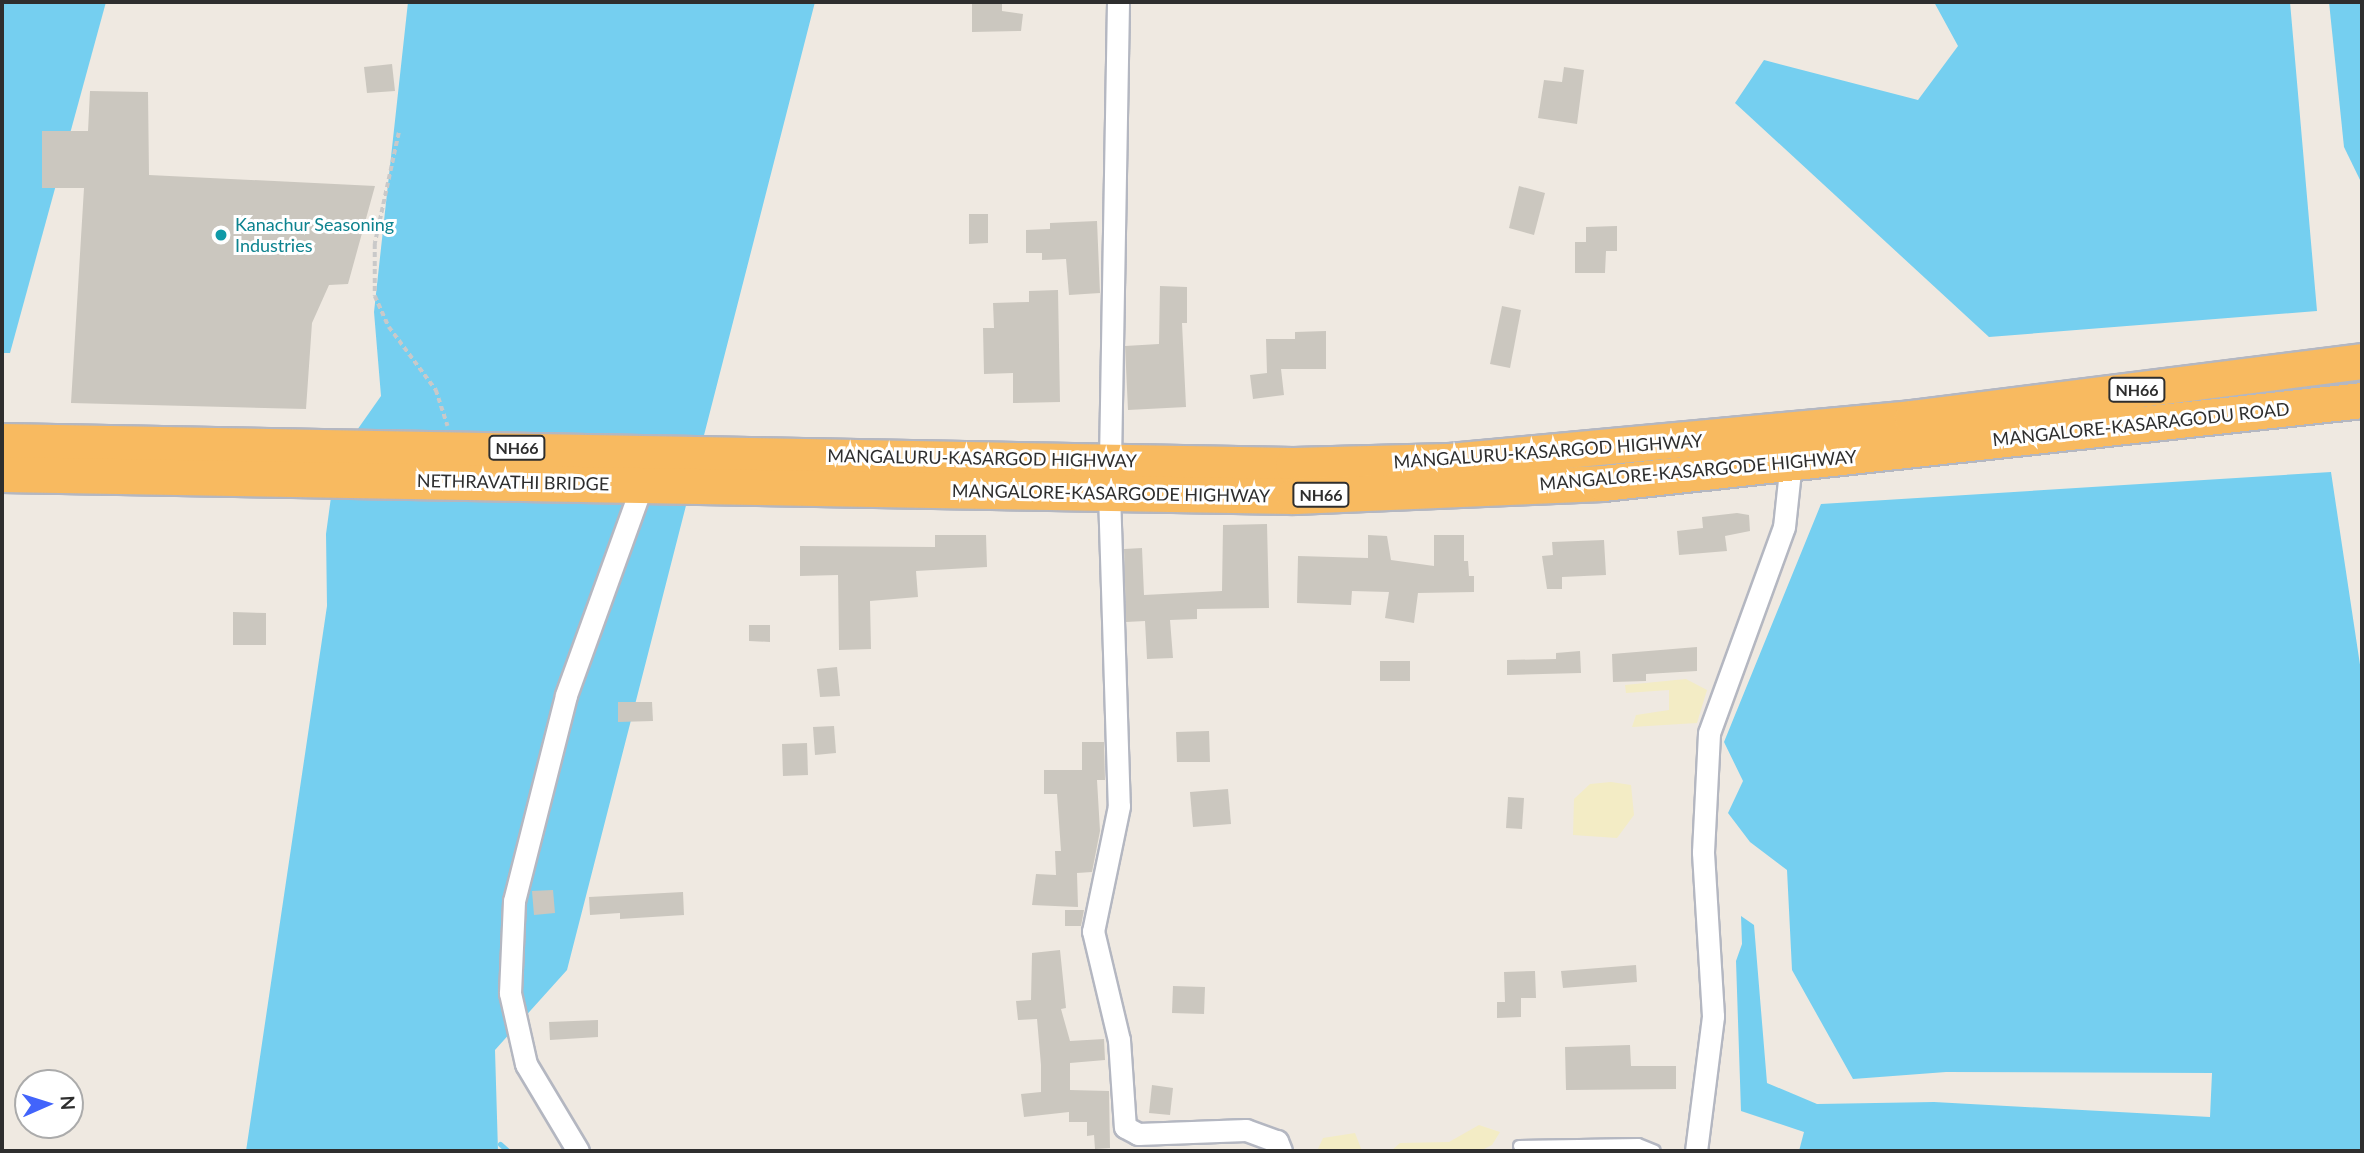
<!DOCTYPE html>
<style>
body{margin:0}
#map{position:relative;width:2364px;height:1153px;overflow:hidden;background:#efe9e1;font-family:Lato,sans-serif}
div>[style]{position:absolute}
.sand>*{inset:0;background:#f3ecc5}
.water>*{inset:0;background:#75cff0}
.stream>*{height:5px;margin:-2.5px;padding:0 2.5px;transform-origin:2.5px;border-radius:2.5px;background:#75cff0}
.building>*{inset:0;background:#cbc7bf}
.path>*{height:3.5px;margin-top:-1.75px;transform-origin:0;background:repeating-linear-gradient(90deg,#c9c9c9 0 5px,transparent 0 8.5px)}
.roads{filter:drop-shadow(2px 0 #b4b7c1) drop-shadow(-2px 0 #b4b7c1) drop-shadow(0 2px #b4b7c1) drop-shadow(0 -2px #b4b7c1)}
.service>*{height:10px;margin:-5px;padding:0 5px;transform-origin:5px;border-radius:5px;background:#fff}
.minor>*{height:21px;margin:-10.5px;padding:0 10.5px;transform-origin:10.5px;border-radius:10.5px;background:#fff}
.trunk>*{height:35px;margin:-17.5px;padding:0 17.5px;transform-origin:17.5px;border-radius:17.5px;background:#f8ba60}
.dots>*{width:19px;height:19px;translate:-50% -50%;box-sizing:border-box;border:4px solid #fff;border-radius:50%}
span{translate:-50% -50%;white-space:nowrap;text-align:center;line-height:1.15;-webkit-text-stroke:6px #fff;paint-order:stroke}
.shield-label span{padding:2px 5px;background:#fff;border:2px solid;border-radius:5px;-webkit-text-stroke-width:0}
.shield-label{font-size:16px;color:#2e2e2e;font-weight:700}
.culture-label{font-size:18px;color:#0d838f}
.left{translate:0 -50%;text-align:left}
.street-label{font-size:18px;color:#2e2e2e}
.frame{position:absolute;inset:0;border:4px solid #2e2e2e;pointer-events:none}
.north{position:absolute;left:14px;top:1069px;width:70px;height:70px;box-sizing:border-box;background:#fff;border:2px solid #ababab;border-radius:50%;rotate:87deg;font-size:19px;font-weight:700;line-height:28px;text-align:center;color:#2e2e2e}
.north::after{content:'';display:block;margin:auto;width:24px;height:32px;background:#4264fb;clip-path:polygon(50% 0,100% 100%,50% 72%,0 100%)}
</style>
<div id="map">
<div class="sand">
<i style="clip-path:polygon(1686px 679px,1707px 690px,1697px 723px,1632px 727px,1636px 715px,1669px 710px,1669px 690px,1626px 693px,1625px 685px)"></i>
<i style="clip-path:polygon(1611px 782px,1631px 785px,1634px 815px,1617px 838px,1573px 835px,1574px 799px,1590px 784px)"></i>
<i style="clip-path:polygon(1479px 1125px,1500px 1132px,1492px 1145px,1480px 1151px,1391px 1151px,1400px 1143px,1449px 1142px)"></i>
<i style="clip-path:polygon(1355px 1133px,1362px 1151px,1317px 1151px,1323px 1138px)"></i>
</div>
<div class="water">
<i style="clip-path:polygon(2px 2px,106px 2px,10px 353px,2px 353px)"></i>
<i style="clip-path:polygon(408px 2px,815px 2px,567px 970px,495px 1050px,498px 1151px,246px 1151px,327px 606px,326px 534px,336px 460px,381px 396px,374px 312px)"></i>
<i style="clip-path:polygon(1934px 2px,2290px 2px,2317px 311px,1989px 337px,1735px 103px,1764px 60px,1918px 100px,1958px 46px)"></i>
<i style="clip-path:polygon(2329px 2px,2362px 2px,2362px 184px,2344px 147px)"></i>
<i style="clip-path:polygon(2331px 472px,2362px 678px,2362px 1151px,1799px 1151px,1804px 1132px,1741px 1111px,1736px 961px,1742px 944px,1741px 916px,1754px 925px,1767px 1083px,1817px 1104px,1934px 1102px,2210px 1117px,2212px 1073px,1946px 1072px,1853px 1079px,1792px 970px,1787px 870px,1750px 842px,1728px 813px,1743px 781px,1724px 742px,1821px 504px)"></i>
</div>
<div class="stream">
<i style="left:500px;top:1144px;width:11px;rotate:41deg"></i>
</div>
<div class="building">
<i style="clip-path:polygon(972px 2px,1002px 2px,1002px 11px,1023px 14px,1021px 31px,972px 32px)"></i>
<i style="clip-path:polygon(392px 64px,395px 91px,367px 93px,364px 67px)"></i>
<i style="clip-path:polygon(1564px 67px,1584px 70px,1577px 124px,1538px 118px,1544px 80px,1562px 82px)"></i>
<i style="clip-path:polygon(90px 91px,148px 92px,149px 175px,375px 186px,348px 284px,329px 285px,312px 323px,306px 409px,71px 403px,84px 188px,42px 188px,42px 131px,88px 131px)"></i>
<i style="clip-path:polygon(1519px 186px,1545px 193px,1534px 235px,1509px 228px)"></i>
<i style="clip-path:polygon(969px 214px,988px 214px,988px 243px,969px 244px)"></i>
<i style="clip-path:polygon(1097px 221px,1100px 293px,1069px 295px,1066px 259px,1042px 260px,1042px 253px,1026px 253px,1026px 230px,1050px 229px,1050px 223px)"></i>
<i style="clip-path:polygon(1617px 226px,1617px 251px,1606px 251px,1605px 273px,1575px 273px,1575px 242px,1586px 242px,1586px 227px)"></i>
<i style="clip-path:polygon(1160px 286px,1187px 287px,1187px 323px,1182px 323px,1186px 407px,1128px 410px,1125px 346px,1159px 344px)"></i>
<i style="clip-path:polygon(1058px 290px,1060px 402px,1013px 403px,1013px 373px,984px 374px,983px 328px,994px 328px,993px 303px,1029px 302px,1029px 291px)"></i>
<i style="clip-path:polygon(1502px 306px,1521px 310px,1510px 368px,1490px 364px)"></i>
<i style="clip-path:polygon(1326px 331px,1326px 369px,1281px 369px,1284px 395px,1253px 399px,1250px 375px,1267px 373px,1266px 339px,1295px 339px,1295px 332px)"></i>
<i style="clip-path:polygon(1737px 513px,1749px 515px,1750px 531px,1725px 536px,1727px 551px,1679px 555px,1677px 531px,1703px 528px,1702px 517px)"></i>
<i style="clip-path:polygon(1267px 524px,1269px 608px,1197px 609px,1197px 619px,1170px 620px,1173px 658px,1147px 659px,1145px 621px,1126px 622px,1124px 549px,1142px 548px,1144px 595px,1222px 591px,1223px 525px)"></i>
<i style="clip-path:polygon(935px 535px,986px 535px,987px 567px,916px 571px,918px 597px,870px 601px,871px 649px,839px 650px,838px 575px,800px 576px,800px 546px,935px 547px)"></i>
<i style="clip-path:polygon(1368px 535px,1387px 536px,1391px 560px,1434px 566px,1434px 535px,1464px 535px,1464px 561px,1468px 561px,1469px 576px,1474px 576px,1474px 592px,1418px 593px,1414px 623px,1385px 618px,1389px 592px,1352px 591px,1351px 605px,1297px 603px,1298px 556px,1368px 558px)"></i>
<i style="clip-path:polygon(1604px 540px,1606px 575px,1562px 577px,1562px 589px,1547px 589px,1542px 556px,1553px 555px,1552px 542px)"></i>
<i style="clip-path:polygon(233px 612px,266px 613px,266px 645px,233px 645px)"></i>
<i style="clip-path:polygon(749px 625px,770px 625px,770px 642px,749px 641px)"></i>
<i style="clip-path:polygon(1697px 647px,1697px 671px,1646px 674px,1646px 681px,1613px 682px,1612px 654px)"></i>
<i style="clip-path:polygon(1580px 651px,1581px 673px,1507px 675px,1507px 660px,1556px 659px,1556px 653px)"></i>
<i style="clip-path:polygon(1380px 661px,1410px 661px,1410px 681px,1380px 681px)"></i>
<i style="clip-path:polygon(837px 667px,840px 696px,820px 697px,817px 669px)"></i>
<i style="clip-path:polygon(618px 702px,652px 702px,653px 721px,618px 722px)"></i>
<i style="clip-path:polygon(834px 726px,836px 753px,815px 755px,813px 727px)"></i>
<i style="clip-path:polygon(1209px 731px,1210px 762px,1177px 762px,1176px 732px)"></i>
<i style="clip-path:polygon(1082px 742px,1104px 742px,1105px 780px,1097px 780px,1100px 831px,1092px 872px,1077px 873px,1078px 907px,1032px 905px,1036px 874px,1056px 875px,1055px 851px,1061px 851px,1057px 794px,1044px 794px,1044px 770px,1082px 770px)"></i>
<i style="clip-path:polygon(807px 743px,808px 775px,783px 776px,782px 744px)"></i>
<i style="clip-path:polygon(1228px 789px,1231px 824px,1193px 827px,1190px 792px)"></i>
<i style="clip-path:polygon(1508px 797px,1524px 798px,1522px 829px,1506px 828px)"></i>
<i style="clip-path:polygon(553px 890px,555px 913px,534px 915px,532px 891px)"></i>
<i style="clip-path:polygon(683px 892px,684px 915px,620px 919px,620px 913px,590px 915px,589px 897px)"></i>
<i style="clip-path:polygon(1065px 910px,1084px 910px,1081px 926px,1065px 926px)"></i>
<i style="clip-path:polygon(1060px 950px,1066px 1008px,1061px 1009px,1070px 1041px,1104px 1039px,1105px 1060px,1070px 1063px,1070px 1090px,1109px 1091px,1110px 1148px,1095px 1149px,1094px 1135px,1087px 1136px,1087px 1122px,1069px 1122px,1069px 1112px,1024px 1117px,1021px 1094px,1041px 1092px,1041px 1065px,1037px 1019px,1018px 1020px,1016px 1001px,1031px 1000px,1032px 953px)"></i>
<i style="clip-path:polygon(1636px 965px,1637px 982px,1563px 988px,1561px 971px)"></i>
<i style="clip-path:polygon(1535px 971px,1536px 998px,1521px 998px,1521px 1017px,1497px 1018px,1497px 1002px,1505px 1002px,1504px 972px)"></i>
<i style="clip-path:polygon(1173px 986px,1205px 987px,1204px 1014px,1172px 1013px)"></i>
<i style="clip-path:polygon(598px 1020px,598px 1037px,550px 1040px,549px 1022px)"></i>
<i style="clip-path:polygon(1630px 1045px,1631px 1066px,1676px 1066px,1676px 1089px,1566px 1090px,1565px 1047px)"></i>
<i style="clip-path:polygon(1152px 1085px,1173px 1088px,1170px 1115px,1149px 1113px)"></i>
</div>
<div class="path">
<i style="left:399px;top:133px;width:114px;rotate:102.2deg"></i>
<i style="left:375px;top:244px;width:52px;rotate:90deg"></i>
<i style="left:375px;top:296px;width:34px;rotate:66deg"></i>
<i style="left:389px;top:327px;width:79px;rotate:53.3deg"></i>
<i style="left:436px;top:390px;width:38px;rotate:72deg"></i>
</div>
<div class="roads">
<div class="service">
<i style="left:1519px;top:1146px;width:119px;rotate:-1deg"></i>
<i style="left:1638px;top:1144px;width:18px;rotate:22deg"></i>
</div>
<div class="minor">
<i style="left:1110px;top:461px;width:459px;rotate:-89deg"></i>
<i style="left:1109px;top:493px;width:313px;rotate:88.2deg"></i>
<i style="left:1119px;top:806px;width:128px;rotate:101.7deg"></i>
<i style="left:1093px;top:931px;width:112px;rotate:76.6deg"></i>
<i style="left:1119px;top:1040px;width:87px;rotate:86.1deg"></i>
<i style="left:1125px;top:1127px;width:15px;rotate:28deg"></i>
<i style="left:1138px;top:1134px;width:108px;rotate:-2.1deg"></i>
<i style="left:1246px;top:1130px;width:33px;rotate:20deg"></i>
<i style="left:1277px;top:1141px;width:11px;rotate:68deg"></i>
<i style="left:578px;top:1151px;width:101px;rotate:-120.9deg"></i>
<i style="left:526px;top:1064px;width:73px;rotate:-102.7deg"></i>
<i style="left:510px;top:993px;width:92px;rotate:-87.5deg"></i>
<i style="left:514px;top:901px;width:212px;rotate:-75.8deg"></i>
<i style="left:566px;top:695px;width:223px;rotate:-70.1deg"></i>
<i style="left:1696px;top:1151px;width:136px;rotate:-82.8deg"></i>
<i style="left:1713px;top:1016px;width:164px;rotate:-93.5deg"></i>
<i style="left:1703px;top:852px;width:119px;rotate:-87.1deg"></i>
<i style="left:1709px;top:733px;width:219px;rotate:-70deg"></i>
<i style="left:1784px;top:527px;width:66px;rotate:-83.9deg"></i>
</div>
<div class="trunk">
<i style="left:2px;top:441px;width:1291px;rotate:1.07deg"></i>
<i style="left:1293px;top:465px;width:155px;rotate:-1.5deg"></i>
<i style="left:1448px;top:461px;width:466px;rotate:-5.3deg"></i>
<i style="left:1912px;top:418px;width:454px;rotate:-7.2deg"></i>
<i style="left:2px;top:474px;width:1292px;rotate:0.98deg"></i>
<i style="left:1294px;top:496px;width:309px;rotate:-2.4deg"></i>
<i style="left:1603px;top:483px;width:764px;rotate:-6.24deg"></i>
</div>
</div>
<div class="dots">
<i style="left:221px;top:235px;background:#0f9aa8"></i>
</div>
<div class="shield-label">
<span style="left:2137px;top:390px">NH66</span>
<span style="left:517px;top:448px">NH66</span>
<span style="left:1321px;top:495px">NH66</span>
</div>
<div class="culture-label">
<span class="left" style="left:235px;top:235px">Kanachur Seasoning<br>Industries</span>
</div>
<div class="street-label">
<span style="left:2141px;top:424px;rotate:-6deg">MANGALORE-KASARAGODU ROAD</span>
<span style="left:1548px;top:451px;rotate:-4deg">MANGALURU-KASARGOD HIGHWAY</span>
<span style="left:982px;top:458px;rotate:1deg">MANGALURU-KASARGOD HIGHWAY</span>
<span style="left:1698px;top:470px;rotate:-5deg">MANGALORE-KASARGODE HIGHWAY</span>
<span style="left:513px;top:482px;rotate:1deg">NETHRAVATHI BRIDGE</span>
<span style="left:1111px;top:493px;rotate:1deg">MANGALORE-KASARGODE HIGHWAY</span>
</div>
<div class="frame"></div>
<div class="north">N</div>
</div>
